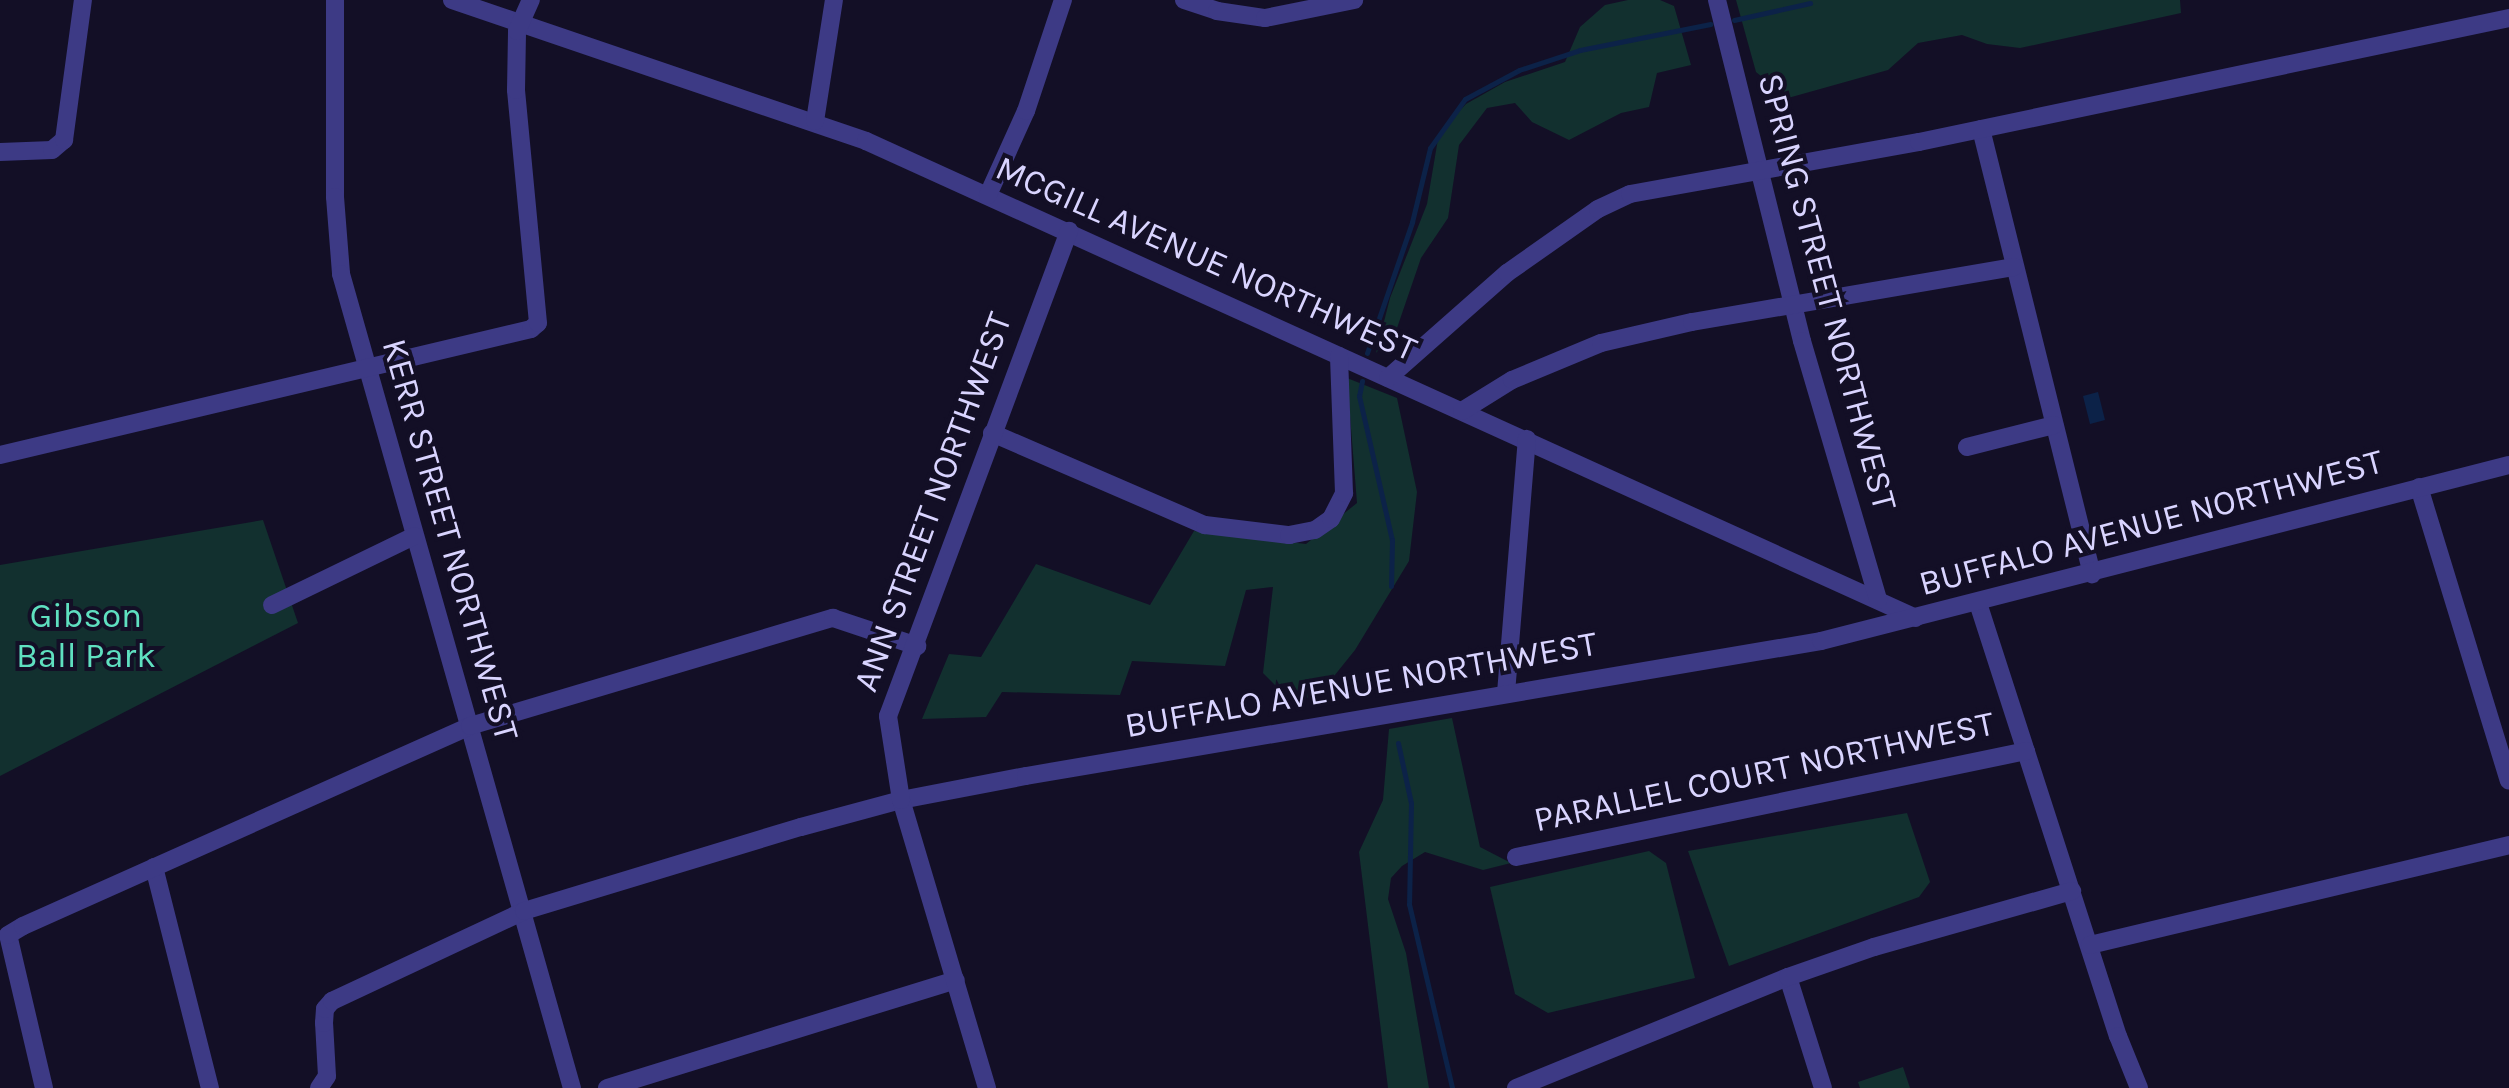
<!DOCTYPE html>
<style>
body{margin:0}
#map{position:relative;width:2509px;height:1088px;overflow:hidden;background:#130f26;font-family:Karla,sans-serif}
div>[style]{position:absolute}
.green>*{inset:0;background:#12302f}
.water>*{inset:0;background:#0c2248}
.stream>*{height:5px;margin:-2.5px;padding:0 2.5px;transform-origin:2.5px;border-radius:2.5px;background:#0c2248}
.minor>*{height:18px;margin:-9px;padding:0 9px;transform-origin:9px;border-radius:9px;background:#3d3a85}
span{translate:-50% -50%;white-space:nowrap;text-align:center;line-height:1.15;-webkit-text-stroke:8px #130f26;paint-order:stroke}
.street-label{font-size:35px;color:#d9d4ff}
.park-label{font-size:35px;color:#5fe0c0}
</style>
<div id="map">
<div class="green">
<i style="clip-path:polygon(1628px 0,1660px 0,1674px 6px,1691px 65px,1657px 73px,1649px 107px,1621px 113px,1569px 140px,1532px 122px,1515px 103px,1487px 108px,1459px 145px,1448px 218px,1421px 258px,1397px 328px,1376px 353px,1390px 298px,1427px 204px,1439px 133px,1466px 104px,1505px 82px,1565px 62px,1580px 27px,1605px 5px)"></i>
<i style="clip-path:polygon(1736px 0,2180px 0,2181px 13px,2020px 48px,1987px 44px,1962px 35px,1918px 43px,1888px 70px,1788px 98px,1756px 72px)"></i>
<i style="clip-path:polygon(1347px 378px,1397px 398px,1417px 492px,1409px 561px,1355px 650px,1318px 696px,1290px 700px,1263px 673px,1273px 587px,1246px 590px,1225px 666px,1132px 661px,1120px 695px,1002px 692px,986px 717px,922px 719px,949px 654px,981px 657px,1036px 564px,1150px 605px,1194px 531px,1306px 544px,1357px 503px)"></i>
<i style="clip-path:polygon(263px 520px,298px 623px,0 776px,0 565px)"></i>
<i style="clip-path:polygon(1452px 718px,1480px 847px,1511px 863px,1483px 870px,1425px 852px,1402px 866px,1391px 878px,1388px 899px,1406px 953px,1429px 1088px,1388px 1088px,1359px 852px,1383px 800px,1389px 729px)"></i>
<i style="clip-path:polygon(1907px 813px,1930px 882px,1919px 897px,1729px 966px,1688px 851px)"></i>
<i style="clip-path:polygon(1649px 851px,1666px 863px,1695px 978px,1548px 1013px,1515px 994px,1490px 887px)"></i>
<i style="clip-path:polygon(1903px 1067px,1910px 1088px,1860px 1088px,1858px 1082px)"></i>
</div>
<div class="water">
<i style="clip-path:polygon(2098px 392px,2105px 420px,2090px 424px,2083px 396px)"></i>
</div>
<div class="stream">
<i style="left:1734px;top:20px;width:78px;rotate:-12.6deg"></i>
<i style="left:1367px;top:353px;width:139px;rotate:-71deg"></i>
<i style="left:1412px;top:222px;width:76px;rotate:-76.3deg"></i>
<i style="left:1430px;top:148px;width:60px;rotate:-54.5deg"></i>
<i style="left:1465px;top:99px;width:61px;rotate:-28.2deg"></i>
<i style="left:1519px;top:70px;width:64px;rotate:-18.2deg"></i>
<i style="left:1580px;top:50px;width:133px;rotate:-11.3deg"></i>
<i style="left:1362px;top:381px;width:15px;rotate:101deg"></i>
<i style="left:1359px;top:396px;width:148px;rotate:77.1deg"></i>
<i style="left:1392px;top:540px;width:46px;rotate:91.2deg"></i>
<i style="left:1398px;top:743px;width:61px;rotate:77.8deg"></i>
<i style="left:1411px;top:803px;width:101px;rotate:91.1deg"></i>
<i style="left:1409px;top:904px;width:189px;rotate:76.8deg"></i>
</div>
<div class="minor">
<i style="left:335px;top:0;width:197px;rotate:90deg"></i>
<i style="left:335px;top:197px;width:77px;rotate:85.5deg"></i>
<i style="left:341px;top:274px;width:846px;rotate:74.16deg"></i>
<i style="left:452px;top:0;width:437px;rotate:18.8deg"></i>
<i style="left:866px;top:141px;width:1153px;rotate:24.43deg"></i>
<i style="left:1184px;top:0;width:35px;rotate:18deg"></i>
<i style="left:1217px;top:11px;width:49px;rotate:8.3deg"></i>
<i style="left:1265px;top:18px;width:91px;rotate:-11.4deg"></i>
<i style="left:1717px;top:0;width:351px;rotate:76deg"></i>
<i style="left:1802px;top:341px;width:270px;rotate:73.6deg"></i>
<i style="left:815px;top:121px;width:122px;rotate:-81.1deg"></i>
<i style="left:1981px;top:129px;width:459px;rotate:76deg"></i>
<i style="left:0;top:152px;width:52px;rotate:-2.2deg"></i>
<i style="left:52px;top:150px;width:16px;rotate:-40deg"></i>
<i style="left:64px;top:140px;width:141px;rotate:-82.3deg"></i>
<i style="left:988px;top:195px;width:92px;rotate:-65.7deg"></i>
<i style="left:1026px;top:111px;width:117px;rotate:-71.6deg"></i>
<i style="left:1388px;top:378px;width:159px;rotate:-41.4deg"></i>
<i style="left:1507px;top:273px;width:111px;rotate:-35.1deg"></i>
<i style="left:1598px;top:209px;width:35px;rotate:-25deg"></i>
<i style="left:1630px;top:194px;width:294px;rotate:-10.2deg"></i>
<i style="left:1919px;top:142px;width:603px;rotate:-11.87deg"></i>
<i style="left:1462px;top:411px;width:59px;rotate:-31.8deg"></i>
<i style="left:1512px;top:380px;width:96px;rotate:-22.6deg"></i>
<i style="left:1601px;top:343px;width:93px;rotate:-13deg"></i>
<i style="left:1692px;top:322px;width:327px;rotate:-9.7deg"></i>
<i style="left:992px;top:433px;width:232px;rotate:23.4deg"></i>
<i style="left:1205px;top:525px;width:85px;rotate:6.8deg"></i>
<i style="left:1289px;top:535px;width:26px;rotate:-11deg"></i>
<i style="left:1315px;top:530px;width:19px;rotate:-35deg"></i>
<i style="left:1331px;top:519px;width:29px;rotate:-63deg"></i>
<i style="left:1344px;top:493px;width:137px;rotate:-92.1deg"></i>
<i style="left:1967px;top:447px;width:90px;rotate:-14.2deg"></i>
<i style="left:0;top:455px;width:546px;rotate:-13.35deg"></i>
<i style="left:531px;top:329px;width:9px;rotate:-41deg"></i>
<i style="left:538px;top:323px;width:234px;rotate:-95.4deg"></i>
<i style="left:516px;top:90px;width:59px;rotate:-89deg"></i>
<i style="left:517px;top:31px;width:34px;rotate:-66deg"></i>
<i style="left:2419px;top:487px;width:307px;rotate:73deg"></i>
<i style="left:1978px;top:603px;width:455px;rotate:72.1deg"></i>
<i style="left:2118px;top:1036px;width:56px;rotate:68deg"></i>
<i style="left:272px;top:605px;width:158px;rotate:-25.9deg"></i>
<i style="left:1506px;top:693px;width:255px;rotate:-85.3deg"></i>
<i style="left:1516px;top:857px;width:521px;rotate:-11.74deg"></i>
<i style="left:154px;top:867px;width:228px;rotate:75.8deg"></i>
<i style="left:2090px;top:945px;width:431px;rotate:-13.4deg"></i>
<i style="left:1788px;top:977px;width:116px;rotate:72.5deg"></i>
<i style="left:44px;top:1088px;width:157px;rotate:-103.2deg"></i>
<i style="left:8px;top:935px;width:17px;rotate:-31deg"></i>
<i style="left:23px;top:926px;width:490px;rotate:-24.1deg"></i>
<i style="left:470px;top:726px;width:379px;rotate:-16.6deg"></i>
<i style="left:833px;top:618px;width:89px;rotate:18.4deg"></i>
<i style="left:319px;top:1088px;width:14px;rotate:-56deg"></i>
<i style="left:327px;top:1076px;width:53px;rotate:-93.2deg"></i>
<i style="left:324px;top:1023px;width:14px;rotate:-86deg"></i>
<i style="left:325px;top:1009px;width:11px;rotate:-49deg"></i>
<i style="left:332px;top:1001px;width:212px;rotate:-25.1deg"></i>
<i style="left:524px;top:911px;width:289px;rotate:-16.9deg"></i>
<i style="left:801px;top:827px;width:104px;rotate:-15.1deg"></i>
<i style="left:901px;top:800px;width:127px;rotate:-10.9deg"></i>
<i style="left:1026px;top:776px;width:806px;rotate:-9.64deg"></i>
<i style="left:1821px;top:641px;width:710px;rotate:-14.35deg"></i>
<i style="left:607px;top:1088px;width:365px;rotate:-17.2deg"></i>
<i style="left:987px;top:1088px;width:301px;rotate:-106.6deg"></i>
<i style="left:901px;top:800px;width:85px;rotate:-98.8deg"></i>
<i style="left:888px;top:716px;width:518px;rotate:-69.53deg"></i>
<i style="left:1516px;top:1088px;width:294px;rotate:-22.2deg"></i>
<i style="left:1788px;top:977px;width:91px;rotate:-19.2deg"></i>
<i style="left:1874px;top:947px;width:206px;rotate:-15.8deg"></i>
</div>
<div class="street-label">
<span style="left:1206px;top:259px;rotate:24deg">MCGILL AVENUE NORTHWEST</span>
<span style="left:1827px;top:292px;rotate:75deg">SPRING STREET NORTHWEST</span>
<span style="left:933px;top:502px;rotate:-70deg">ANN STREET NORTHWEST</span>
<span style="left:2151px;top:523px;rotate:-15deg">BUFFALO AVENUE NORTHWEST</span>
<span style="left:450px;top:540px;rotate:74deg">KERR STREET NORTHWEST</span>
<span style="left:1361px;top:685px;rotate:-10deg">BUFFALO AVENUE NORTHWEST</span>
<span style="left:1764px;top:772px;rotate:-12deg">PARALLEL COURT NORTHWEST</span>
</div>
<div class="park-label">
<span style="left:86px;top:636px">Gibson<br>Ball Park</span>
</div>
</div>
